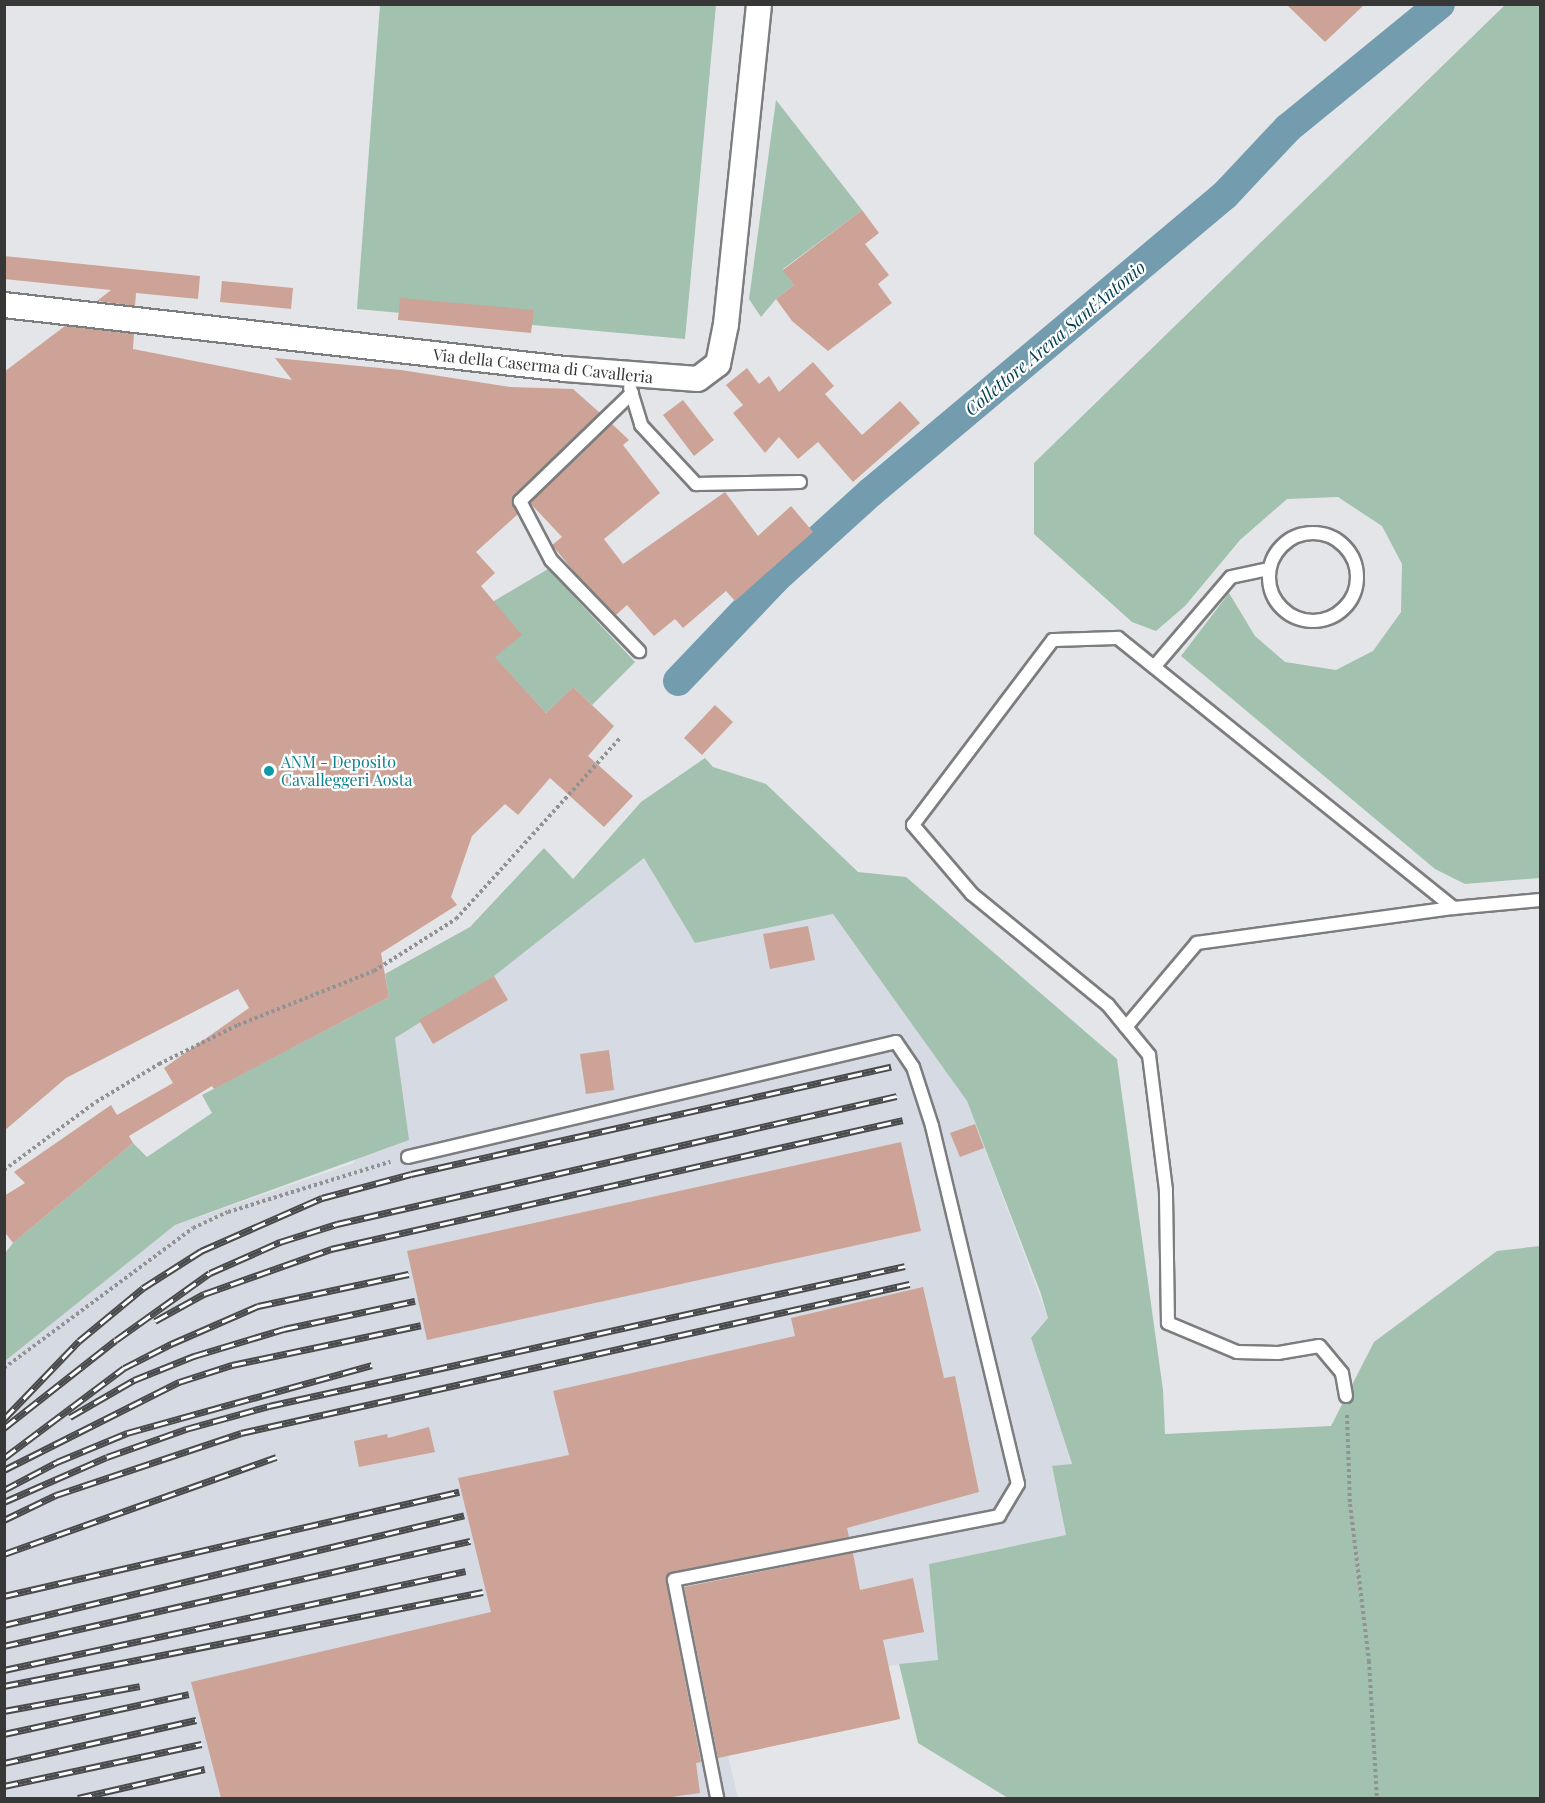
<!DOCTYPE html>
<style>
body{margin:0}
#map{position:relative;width:1545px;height:1803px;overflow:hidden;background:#e4e5e8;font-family:"Playfair Display",serif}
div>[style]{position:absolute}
.built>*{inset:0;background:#d6dae3}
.green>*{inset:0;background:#a2c1ae}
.canal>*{height:30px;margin:-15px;padding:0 15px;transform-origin:15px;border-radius:15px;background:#739daf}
.building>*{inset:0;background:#cca396}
.path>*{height:4px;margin-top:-2px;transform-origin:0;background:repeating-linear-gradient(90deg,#929295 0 3px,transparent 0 6px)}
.roads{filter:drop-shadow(2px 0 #7c7d7f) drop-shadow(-2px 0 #7c7d7f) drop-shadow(0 2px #7c7d7f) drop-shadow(0 -2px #7c7d7f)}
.lane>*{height:12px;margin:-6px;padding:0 6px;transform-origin:6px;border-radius:6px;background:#fff}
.lane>.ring{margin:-6px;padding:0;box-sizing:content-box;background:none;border:12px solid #fff;border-radius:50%}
.street>*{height:24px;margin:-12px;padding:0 12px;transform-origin:12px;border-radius:12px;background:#fff}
.rail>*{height:7px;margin-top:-3.5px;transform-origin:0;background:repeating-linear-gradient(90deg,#fff 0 14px,#494a4b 0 28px);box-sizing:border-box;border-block:2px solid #494a4b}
.dots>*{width:16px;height:16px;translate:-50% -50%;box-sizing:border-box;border:3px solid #fff;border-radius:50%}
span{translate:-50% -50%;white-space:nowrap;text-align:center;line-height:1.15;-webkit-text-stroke:4.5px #fff;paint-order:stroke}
.street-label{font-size:16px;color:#373738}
.culture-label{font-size:16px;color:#0d838f}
.left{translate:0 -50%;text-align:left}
.water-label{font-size:18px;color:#034055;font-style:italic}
.frame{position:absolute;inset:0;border:6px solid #373738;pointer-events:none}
</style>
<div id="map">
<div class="built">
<i style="clip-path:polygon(644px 858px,695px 943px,833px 914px,967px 1101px,1048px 1318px,1031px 1339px,1072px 1465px,1052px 1467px,1066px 1535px,929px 1564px,938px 1660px,899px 1664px,716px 1706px,738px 1798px,5px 1798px,5px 1361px,175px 1225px,354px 1163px,394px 1038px,494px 976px)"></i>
</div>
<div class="green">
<i style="clip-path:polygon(380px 5px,716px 5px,685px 339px,357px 309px)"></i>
<i style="clip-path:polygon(1505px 5px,1540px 5px,1540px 878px,1465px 884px,1435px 869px,1181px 656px,1229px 593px,1255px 636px,1285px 662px,1336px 670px,1373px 651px,1401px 612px,1402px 564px,1382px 526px,1338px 497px,1287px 499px,1240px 540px,1185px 606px,1156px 631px,1132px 622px,1034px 534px,1034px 463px)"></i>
<i style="clip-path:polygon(776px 100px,862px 210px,783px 269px,794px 285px,776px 299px,761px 317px,749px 299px)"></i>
<i style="clip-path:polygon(548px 569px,635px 662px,592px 705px,573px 687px,546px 713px,492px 654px,494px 601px)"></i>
<i style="clip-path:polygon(705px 758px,713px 767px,766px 784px,858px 872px,906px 877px,1117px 1059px,1163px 1390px,1165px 1434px,1331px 1426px,1374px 1342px,1497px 1251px,1540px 1246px,1540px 1798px,1008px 1798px,918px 1743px,899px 1664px,938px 1660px,929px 1564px,1066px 1535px,1052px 1466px,1072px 1464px,1031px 1338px,1048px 1318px,1041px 1294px,967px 1101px,833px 914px,695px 943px,644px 858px,494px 976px,395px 1038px,409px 1140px,175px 1225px,5px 1361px,5px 1253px,13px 1243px,133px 1143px,147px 1157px,212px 1113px,202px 1095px,389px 997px,385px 974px,470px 927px,544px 848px,573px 879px,641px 802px)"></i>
</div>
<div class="canal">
<i style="left:678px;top:681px;width:141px;rotate:-46.4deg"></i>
<i style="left:775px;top:579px;width:130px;rotate:-42.2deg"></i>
<i style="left:871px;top:492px;width:462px;rotate:-40deg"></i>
<i style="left:1225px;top:195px;width:92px;rotate:-46.8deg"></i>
<i style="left:1288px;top:128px;width:196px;rotate:-39.2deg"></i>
</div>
<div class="building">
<i style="clip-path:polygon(1286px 4px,1365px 4px,1325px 42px)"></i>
<i style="clip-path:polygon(862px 210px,879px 233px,865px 244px,889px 275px,878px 284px,892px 303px,828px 351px,792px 321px,776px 299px,794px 285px,783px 270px)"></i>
<i style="clip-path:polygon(4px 256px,200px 276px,198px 299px,136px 293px,135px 306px,97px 301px,111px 290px,4px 279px)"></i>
<i style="clip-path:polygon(222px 281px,293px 288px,291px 309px,220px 302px)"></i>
<i style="clip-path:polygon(400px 298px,534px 310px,531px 333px,398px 320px)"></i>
<i style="clip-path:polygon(65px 326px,134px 334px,133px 349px,292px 380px,275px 358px,401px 370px,510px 387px,573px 389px,600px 413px,514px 495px,512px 504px,518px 514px,476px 552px,495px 573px,481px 586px,522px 635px,495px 657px,546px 713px,573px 687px,614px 726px,588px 756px,633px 796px,604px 827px,550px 778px,518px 815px,505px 804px,472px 836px,451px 897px,457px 905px,381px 953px,389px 997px,214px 1089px,212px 1086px,129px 1136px,133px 1143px,13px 1243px,4px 1231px,4px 1196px,25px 1183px,14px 1172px,111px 1105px,117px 1115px,173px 1083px,164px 1068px,249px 1008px,238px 989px,66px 1078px,4px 1131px,4px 372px)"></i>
<i style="clip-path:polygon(813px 362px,834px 386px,825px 394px,862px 435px,900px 401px,920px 423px,853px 482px,818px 442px,798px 459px,779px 437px,765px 453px,733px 413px,743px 405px,726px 385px,747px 368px,759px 384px,769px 376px,779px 392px)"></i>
<i style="clip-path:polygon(683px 400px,714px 440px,694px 456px,663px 415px)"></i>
<i style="clip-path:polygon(612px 424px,629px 440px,623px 445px,660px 493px,604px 539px,623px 564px,725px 492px,758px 536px,791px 506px,813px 532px,735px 601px,726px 591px,683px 628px,675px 619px,654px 636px,627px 605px,616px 615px,576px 574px,552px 545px,562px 537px,530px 503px)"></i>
<i style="clip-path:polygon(715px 705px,733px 722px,702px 755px,684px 738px)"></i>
<i style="clip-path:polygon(808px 926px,815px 960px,770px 969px,763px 934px)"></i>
<i style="clip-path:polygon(494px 976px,508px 1000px,433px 1044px,419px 1020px)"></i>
<i style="clip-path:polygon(609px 1050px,614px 1090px,586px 1094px,580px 1054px)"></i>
<i style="clip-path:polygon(975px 1124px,984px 1148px,960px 1157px,950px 1133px)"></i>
<i style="clip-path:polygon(901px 1142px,921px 1231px,427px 1340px,407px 1251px)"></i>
<i style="clip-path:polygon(923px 1287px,944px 1378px,955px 1376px,979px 1492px,847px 1528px,849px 1537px,668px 1574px,666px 1582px,701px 1762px,696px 1763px,700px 1793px,664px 1798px,221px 1798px,191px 1682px,491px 1612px,458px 1478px,569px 1455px,553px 1391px,795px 1336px,791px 1318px)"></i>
<i style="clip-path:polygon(429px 1427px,435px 1452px,359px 1467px,354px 1441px,387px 1434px,388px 1438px)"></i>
<i style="clip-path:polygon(853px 1553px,860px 1590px,913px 1578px,924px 1632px,883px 1640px,900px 1719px,718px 1758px,684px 1587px)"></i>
</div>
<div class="path">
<i style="left:4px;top:1170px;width:114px;rotate:-36.5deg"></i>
<i style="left:96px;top:1102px;width:74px;rotate:-31.1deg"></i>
<i style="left:159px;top:1064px;width:88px;rotate:-26.3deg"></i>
<i style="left:238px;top:1025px;width:146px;rotate:-21.7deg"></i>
<i style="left:374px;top:971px;width:97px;rotate:-32.4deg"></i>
<i style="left:456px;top:919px;width:246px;rotate:-47.8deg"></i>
<i style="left:4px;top:1368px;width:235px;rotate:-36.5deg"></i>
<i style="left:193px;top:1228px;width:38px;rotate:-25deg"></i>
<i style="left:228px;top:1212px;width:170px;rotate:-17.2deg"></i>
<i style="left:1347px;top:1415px;width:89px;rotate:88.1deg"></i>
<i style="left:1350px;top:1504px;width:158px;rotate:83.1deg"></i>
<i style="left:1369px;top:1661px;width:137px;rotate:86.7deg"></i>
</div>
<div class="roads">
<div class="lane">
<i style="left:630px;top:388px;width:39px;rotate:73deg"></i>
<i style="left:641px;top:425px;width:81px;rotate:47deg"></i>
<i style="left:696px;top:484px;width:104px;rotate:-1.1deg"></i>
<i style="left:632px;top:393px;width:156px;rotate:136deg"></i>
<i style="left:520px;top:501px;width:67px;rotate:62.3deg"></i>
<i style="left:551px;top:560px;width:127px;rotate:46deg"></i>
<i class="ring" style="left:1269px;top:533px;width:76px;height:76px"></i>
<i style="left:1154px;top:667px;width:118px;rotate:-49.5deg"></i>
<i style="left:1231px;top:577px;width:39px;rotate:-12deg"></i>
<i style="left:1126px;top:1027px;width:110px;rotate:-49.8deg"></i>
<i style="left:1197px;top:943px;width:259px;rotate:-7.8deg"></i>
<i style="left:408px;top:1157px;width:501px;rotate:-13.26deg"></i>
<i style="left:896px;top:1042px;width:30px;rotate:56deg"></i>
<i style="left:913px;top:1067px;width:62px;rotate:72.1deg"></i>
<i style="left:932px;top:1126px;width:368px;rotate:76.5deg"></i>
<i style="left:1018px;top:1484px;width:37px;rotate:121deg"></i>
<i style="left:999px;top:1516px;width:331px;rotate:168.9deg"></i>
<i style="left:674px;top:1580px;width:222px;rotate:78.8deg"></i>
<i style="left:1346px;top:1396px;width:23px;rotate:-100deg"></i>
<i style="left:1342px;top:1373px;width:35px;rotate:-130deg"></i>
<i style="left:1319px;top:1346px;width:42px;rotate:170.3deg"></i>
<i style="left:1278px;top:1353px;width:41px;rotate:-178.6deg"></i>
<i style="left:1237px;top:1352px;width:75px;rotate:-157.2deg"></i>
<i style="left:1168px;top:1323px;width:133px;rotate:-90.9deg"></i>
<i style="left:1166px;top:1190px;width:136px;rotate:-97.2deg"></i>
<i style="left:1149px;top:1055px;width:65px;rotate:-129.4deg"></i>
<i style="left:1108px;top:1005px;width:176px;rotate:-140.8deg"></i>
<i style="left:972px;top:894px;width:91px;rotate:-130.5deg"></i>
<i style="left:913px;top:825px;width:232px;rotate:-52.9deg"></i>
<i style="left:1053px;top:640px;width:65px;rotate:-1.8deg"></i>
<i style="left:1118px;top:638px;width:431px;rotate:38.8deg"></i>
<i style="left:1454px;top:908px;width:86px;rotate:-5.3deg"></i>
</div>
<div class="street">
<i style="left:4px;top:305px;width:565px;rotate:6.51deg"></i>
<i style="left:565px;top:369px;width:133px;rotate:4.3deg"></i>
<i style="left:698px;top:379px;width:25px;rotate:-37deg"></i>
<i style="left:718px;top:364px;width:41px;rotate:-78.7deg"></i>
<i style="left:726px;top:324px;width:322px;rotate:-84.1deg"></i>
</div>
</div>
<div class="rail">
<i style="left:155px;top:1321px;width:56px;rotate:-28.9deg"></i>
<i style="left:204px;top:1294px;width:135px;rotate:-19.5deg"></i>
<i style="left:331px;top:1249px;width:586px;rotate:-12.71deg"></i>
<i style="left:70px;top:1417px;width:74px;rotate:-30deg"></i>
<i style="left:134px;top:1380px;width:65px;rotate:-21.8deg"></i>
<i style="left:194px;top:1356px;width:94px;rotate:-16.7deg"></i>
<i style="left:284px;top:1329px;width:134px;rotate:-12.1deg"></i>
<i style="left:4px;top:1419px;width:108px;rotate:-46.1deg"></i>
<i style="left:79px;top:1341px;width:83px;rotate:-39.6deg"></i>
<i style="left:143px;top:1288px;width:69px;rotate:-32.5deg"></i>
<i style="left:201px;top:1251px;width:132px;rotate:-23.7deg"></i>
<i style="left:322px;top:1198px;width:92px;rotate:-15.1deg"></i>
<i style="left:411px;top:1174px;width:492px;rotate:-12.6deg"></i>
<i style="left:4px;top:1428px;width:142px;rotate:-38.2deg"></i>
<i style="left:116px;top:1340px;width:115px;rotate:-35.5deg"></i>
<i style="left:210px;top:1273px;width:77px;rotate:-23.9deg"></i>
<i style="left:280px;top:1242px;width:60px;rotate:-17.5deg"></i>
<i style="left:337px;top:1224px;width:574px;rotate:-12.88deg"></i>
<i style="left:4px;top:1458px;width:150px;rotate:-36.9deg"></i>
<i style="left:124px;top:1368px;width:53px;rotate:-27.1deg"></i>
<i style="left:171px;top:1344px;width:95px;rotate:-23.6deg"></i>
<i style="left:258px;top:1306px;width:154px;rotate:-12deg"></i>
<i style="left:4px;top:1470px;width:196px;rotate:-26.7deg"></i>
<i style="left:179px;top:1382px;width:56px;rotate:-17.8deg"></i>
<i style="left:232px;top:1365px;width:193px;rotate:-11.9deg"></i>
<i style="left:4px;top:1490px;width:60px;rotate:-27.8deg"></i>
<i style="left:57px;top:1462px;width:76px;rotate:-22.5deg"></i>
<i style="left:127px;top:1433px;width:254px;rotate:-15.5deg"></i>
<i style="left:4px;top:1502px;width:112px;rotate:-23.6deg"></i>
<i style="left:107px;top:1457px;width:84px;rotate:-19.5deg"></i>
<i style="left:186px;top:1429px;width:86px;rotate:-15.5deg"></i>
<i style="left:269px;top:1406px;width:651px;rotate:-12.41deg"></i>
<i style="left:4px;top:1520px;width:58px;rotate:-25.7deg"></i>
<i style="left:56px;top:1495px;width:195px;rotate:-18.5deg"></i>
<i style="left:241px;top:1433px;width:685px;rotate:-12.56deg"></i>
<i style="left:4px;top:1554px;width:289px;rotate:-19.6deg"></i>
<i style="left:4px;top:1596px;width:467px;rotate:-12.9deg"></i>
<i style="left:4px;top:1625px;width:473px;rotate:-13.4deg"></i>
<i style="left:4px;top:1646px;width:478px;rotate:-12.7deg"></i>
<i style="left:4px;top:1670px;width:472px;rotate:-12.1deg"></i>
<i style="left:4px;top:1686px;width:488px;rotate:-11.1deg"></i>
<i style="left:4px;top:1711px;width:138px;rotate:-10.4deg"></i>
<i style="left:4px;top:1734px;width:189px;rotate:-12.2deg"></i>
<i style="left:4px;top:1763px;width:197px;rotate:-12.6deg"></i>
<i style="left:4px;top:1786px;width:202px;rotate:-12deg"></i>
<i style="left:78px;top:1798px;width:130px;rotate:-12.9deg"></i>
</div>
<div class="dots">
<i style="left:269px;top:771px;background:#0f9aa8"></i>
</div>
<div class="street-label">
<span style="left:543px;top:366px;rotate:6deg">Via della Caserma di Cavalleria</span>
</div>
<div class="culture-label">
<span class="left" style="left:281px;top:771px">ANM - Deposito<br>Cavalleggeri Aosta</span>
</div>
<div class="water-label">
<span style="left:1055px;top:338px;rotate:-40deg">Collettore Arena Sant'Antonio</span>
</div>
<div class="frame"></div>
</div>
